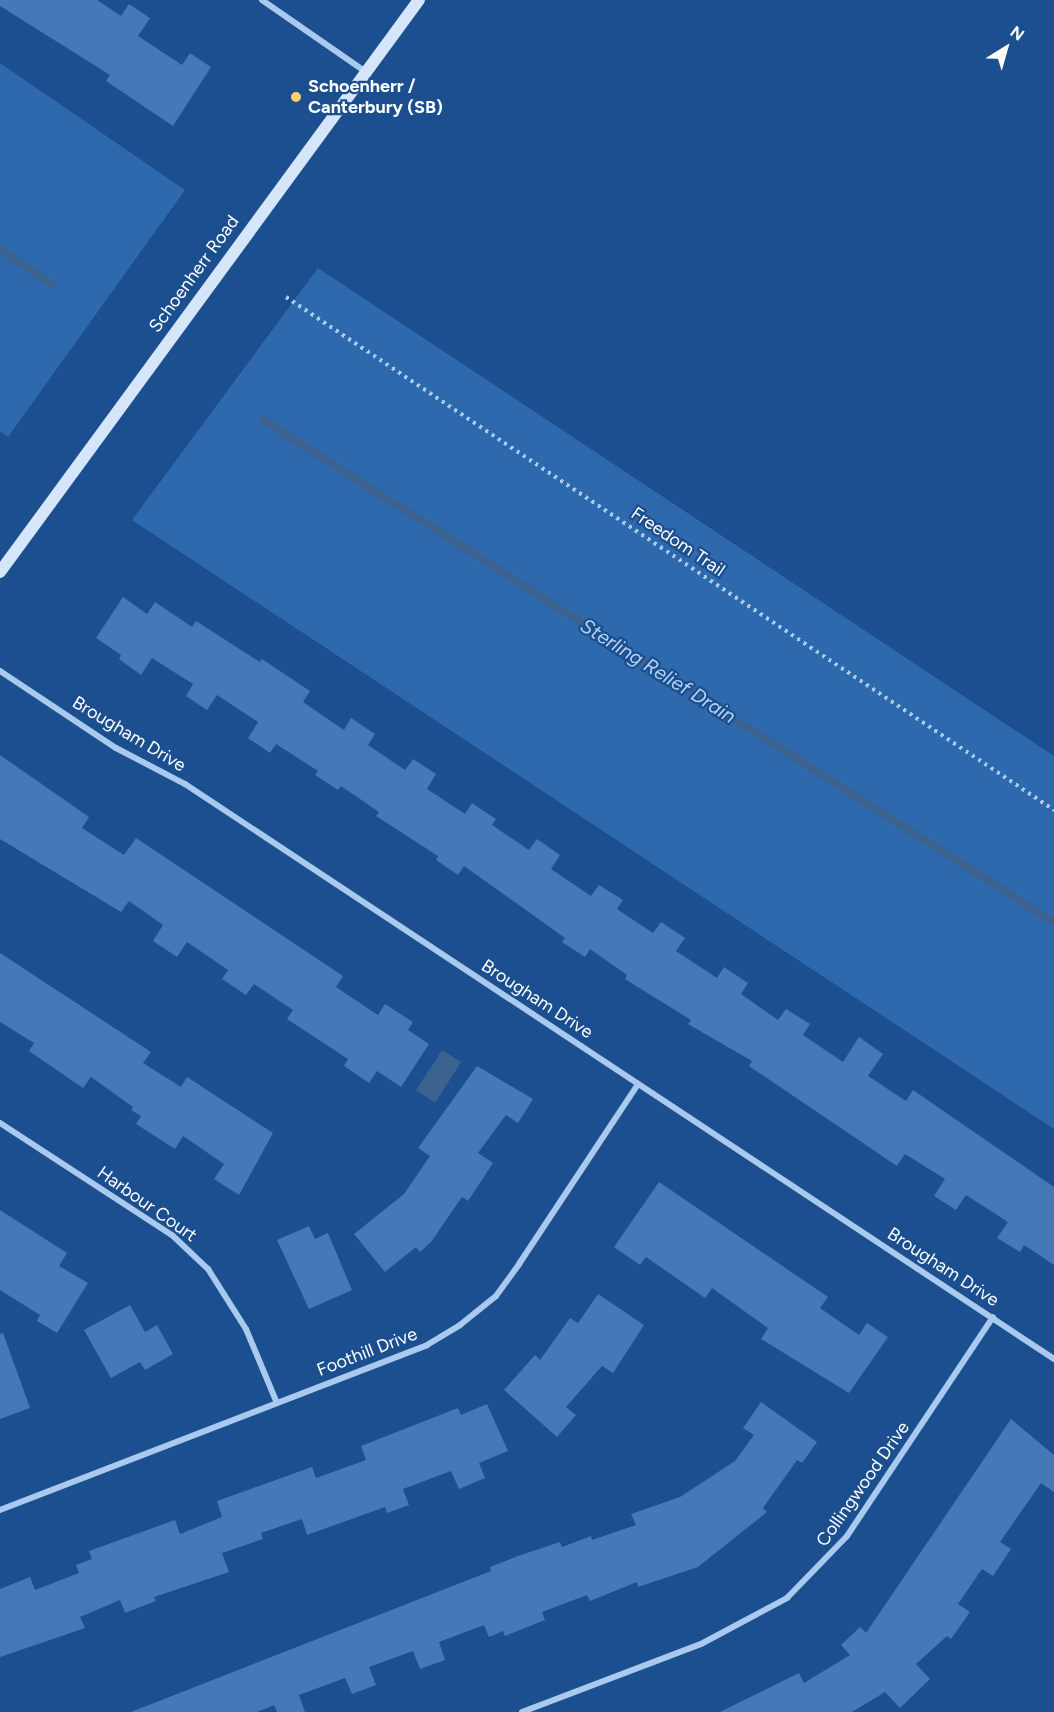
<!DOCTYPE html>
<style>
body{margin:0}
#map{position:relative;width:1054px;height:1712px;overflow:hidden;background:#1b4f8f;font-family:Figtree,sans-serif}
div>[style]{position:absolute}
.green>*{inset:0;background:#2e69ad}
.water>*{inset:0;background:#3c6290}
.stream>*{height:8px;margin:-4px;padding:0 4px;transform-origin:4px;border-radius:4px;background:#3c6290}
.building>*{inset:0;background:#4478b7}
.path>*{height:4px;margin-top:-2px;transform-origin:0;background:repeating-linear-gradient(90deg,#a9c9ee 0 3px,transparent 0 7.5px)}
.street>*{height:6px;margin:-3px;padding:0 3px;transform-origin:3px;border-radius:3px;background:#a9c9ee}
.secondary>*{height:12px;margin:-6px;padding:0 6px;transform-origin:6px;border-radius:6px;background:#d6e6fa}
.dots>*{width:16px;height:16px;translate:-50% -50%;box-sizing:border-box;border:3px solid #1b4f8f;border-radius:50%}
span{translate:-50% -50%;white-space:nowrap;text-align:center;line-height:1.15;-webkit-text-stroke:4.5px #1b4f8f;paint-order:stroke}
.poi-label{font-size:18px;color:#fff;font-weight:700}
.left{translate:0 -50%;text-align:left}
.street-label{font-size:18px;color:#fff}
.water-label{font-size:20px;color:#b5d3f5;font-style:italic}
.north{position:absolute;left:976px;top:18px;width:60px;height:60px;-webkit-text-stroke:4px #1b4f8f;paint-order:stroke;rotate:37deg;font-size:16px;font-weight:700;line-height:24px;text-align:center;color:#fff}
.north::after{content:'';display:block;margin:auto;width:21px;height:27px;background:#fff;clip-path:polygon(50% 0,100% 100%,50% 72%,0 100%)}
</style>
<div id="map">
<div class="green">
<i style="clip-path:polygon(0 63px,185px 190px,8px 437px,0 431px)"></i>
<i style="clip-path:polygon(318px 268px,1054px 756px,1054px 1129px,132px 520px)"></i>
</div>
<div class="water">
<i style="clip-path:polygon(442px 1050px,461px 1062px,435px 1103px,416px 1090px)"></i>
</div>
<div class="stream">
<i style="left:0;top:249px;width:63px;rotate:34.7deg"></i>
<i style="left:263px;top:420px;width:937px;rotate:32.4deg"></i>
</div>
<div class="building">
<i style="clip-path:polygon(0 0,97px 0,121px 16px,129px 4px,150px 18px,138px 36px,182px 65px,190px 53px,211px 67px,173px 126px,106px 81px,110px 75px,0 6px)"></i>
<i style="clip-path:polygon(123px 597px,147px 614px,155px 602px,192px 627px,196px 621px,260px 662px,262px 659px,310px 691px,303px 702px,344px 730px,351px 718px,375px 734px,368px 745px,405px 770px,413px 759px,436px 774px,427px 789px,465px 814px,472px 803px,496px 819px,492px 825px,529px 850px,537px 839px,560px 855px,551px 869px,591px 896px,599px 885px,623px 900px,617px 909px,653px 933px,661px 922px,685px 938px,676px 951px,717px 978px,724px 967px,748px 983px,741px 994px,778px 1020px,786px 1009px,810px 1024px,803px 1035px,843px 1062px,859px 1037px,883px 1054px,868px 1076px,906px 1101px,913px 1090px,1054px 1187px,1054px 1265px,1024px 1245px,1020px 1252px,997px 1238px,1008px 1222px,966px 1195px,956px 1210px,934px 1196px,945px 1179px,905px 1154px,897px 1166px,749px 1066px,752px 1061px,688px 1024px,691px 1020px,625px 979px,627px 975px,590px 949px,585px 957px,562px 942px,565px 938px,464px 866px,458px 875px,436px 860px,438px 856px,376px 816px,379px 812px,341px 786px,338px 790px,315px 775px,318px 771px,276px 744px,270px 753px,248px 738px,258px 722px,217px 695px,207px 710px,186px 696px,193px 684px,152px 658px,141px 675px,119px 659px,121px 655px,96px 638px)"></i>
<i style="clip-path:polygon(0 755px,89px 817px,82px 828px,124px 855px,136px 838px,343px 976px,336px 987px,378px 1015px,385px 1004px,413px 1022px,408px 1030px,429px 1044px,401px 1087px,377px 1071px,369px 1083px,344px 1066px,348px 1059px,287px 1019px,293px 1010px,254px 984px,246px 995px,222px 979px,228px 970px,187px 942px,177px 957px,153px 941px,163px 925px,129px 901px,121px 912px,0 839px)"></i>
<i style="clip-path:polygon(0 953px,151px 1052px,143px 1063px,181px 1087px,187px 1077px,273px 1133px,239px 1195px,214px 1179px,224px 1164px,183px 1136px,175px 1149px,136px 1124px,141px 1116px,131px 1110px,133px 1107px,91px 1077px,83px 1088px,29px 1051px,34px 1043px,0 1022px)"></i>
<i style="clip-path:polygon(477px 1066px,533px 1099px,518px 1123px,506px 1115px,478px 1153px,493px 1163px,468px 1201px,462px 1197px,431px 1242px,420px 1252px,416px 1247px,385px 1272px,354px 1234px,404px 1194px,430px 1156px,418px 1148px)"></i>
<i style="clip-path:polygon(659px 1182px,828px 1297px,820px 1308px,859px 1335px,867px 1323px,888px 1337px,849px 1393px,761px 1339px,768px 1328px,712px 1288px,705px 1298px,646px 1257px,640px 1265px,614px 1247px)"></i>
<i style="clip-path:polygon(0 1210px,67px 1253px,59px 1266px,88px 1283px,57px 1333px,37px 1321px,40px 1315px,0 1290px)"></i>
<i style="clip-path:polygon(309px 1226px,315px 1239px,328px 1233px,352px 1290px,309px 1309px,277px 1240px)"></i>
<i style="clip-path:polygon(598px 1294px,644px 1325px,613px 1373px,602px 1366px,566px 1407px,576px 1415px,557px 1437px,504px 1390px,535px 1355px,540px 1360px,570px 1318px,578px 1323px)"></i>
<i style="clip-path:polygon(130px 1305px,145px 1332px,157px 1325px,173px 1354px,145px 1370px,140px 1362px,111px 1378px,84px 1330px)"></i>
<i style="clip-path:polygon(3px 1333px,30px 1408px,0 1419px,0 1334px)"></i>
<i style="clip-path:polygon(761px 1402px,817px 1442px,802px 1463px,797px 1460px,763px 1508px,767px 1512px,698px 1567px,638px 1587px,637px 1582px,590px 1601px,587px 1595px,542px 1612px,545px 1620px,505px 1636px,503px 1631px,489px 1637px,484px 1625px,439px 1642px,445px 1660px,420px 1669px,413px 1651px,369px 1667px,376px 1685px,352px 1694px,345px 1678px,299px 1695px,305px 1712px,277px 1712px,274px 1705px,257px 1712px,131px 1712px,491px 1571px,490px 1567px,518px 1556px,560px 1542px,562px 1547px,591px 1536px,592px 1540px,636px 1525px,631px 1514px,680px 1497px,735px 1461px,754px 1435px,743px 1428px)"></i>
<i style="clip-path:polygon(487px 1404px,508px 1451px,479px 1463px,485px 1478px,459px 1489px,451px 1471px,403px 1489px,409px 1505px,387px 1513px,385px 1507px,307px 1535px,302px 1519px,261px 1533px,263px 1539px,222px 1553px,229px 1572px,154px 1597px,156px 1601px,125px 1613px,120px 1600px,80px 1617px,85px 1628px,0 1657px,0 1589px,30px 1577px,35px 1590px,79px 1573px,76px 1565px,92px 1559px,89px 1551px,175px 1520px,180px 1534px,222px 1517px,217px 1501px,312px 1467px,316px 1478px,366px 1460px,361px 1446px,458px 1408px,461px 1415px)"></i>
<i style="clip-path:polygon(1011px 1419px,1054px 1455px,1054px 1492px,1041px 1483px,1000px 1542px,1011px 1549px,993px 1576px,982px 1569px,958px 1604px,970px 1612px,951px 1639px,947px 1636px,916px 1664px,930px 1679px,900px 1708px,885px 1692px,852px 1712px,720px 1712px,799px 1673px,804px 1683px,850px 1655px,841px 1645px,860px 1627px,866px 1633px)"></i>
</div>
<div class="path">
<i style="left:286px;top:297px;width:924px;rotate:33.74deg"></i>
</div>
<div class="street">
<i style="left:262px;top:0;width:126px;rotate:34.7deg"></i>
<i style="left:0;top:671px;width:139px;rotate:33.6deg"></i>
<i style="left:116px;top:748px;width:78px;rotate:27.6deg"></i>
<i style="left:185px;top:784px;width:1042px;rotate:33.49deg"></i>
<i style="left:0;top:1123px;width:205px;rotate:33.1deg"></i>
<i style="left:172px;top:1235px;width:50px;rotate:43.4deg"></i>
<i style="left:208px;top:1269px;width:71px;rotate:57.7deg"></i>
<i style="left:246px;top:1329px;width:80px;rotate:67.3deg"></i>
<i style="left:0;top:1510px;width:458px;rotate:-21.1deg"></i>
<i style="left:427px;top:1345px;width:39px;rotate:-31deg"></i>
<i style="left:460px;top:1325px;width:46px;rotate:-38.9deg"></i>
<i style="left:496px;top:1296px;width:39px;rotate:-54deg"></i>
<i style="left:519px;top:1264px;width:216px;rotate:-56.5deg"></i>
<i style="left:522px;top:1712px;width:191px;rotate:-20.8deg"></i>
<i style="left:701px;top:1644px;width:98px;rotate:-28.1deg"></i>
<i style="left:787px;top:1598px;width:86px;rotate:-45.9deg"></i>
<i style="left:847px;top:1536px;width:263px;rotate:-56.3deg"></i>
</div>
<div class="secondary">
<i style="left:0;top:572px;width:709px;rotate:-53.78deg"></i>
</div>
<div class="dots">
<i style="left:296px;top:97px;background:#ffd166"></i>
</div>
<div class="poi-label">
<span class="left" style="left:308px;top:97px">Schoenherr /<br>Canterbury (SB)</span>
</div>
<div class="street-label">
<span style="left:194px;top:274px;rotate:-54deg">Schoenherr Road</span>
<span style="left:678px;top:542px;rotate:34deg">Freedom Trail</span>
<span style="left:129px;top:734px;rotate:31deg">Brougham Drive</span>
<span style="left:537px;top:999px;rotate:33deg">Brougham Drive</span>
<span style="left:147px;top:1204px;rotate:35deg">Harbour Court</span>
<span style="left:943px;top:1267px;rotate:33deg">Brougham Drive</span>
<span style="left:367px;top:1352px;rotate:-21deg">Foothill Drive</span>
<span style="left:863px;top:1484px;rotate:-55deg">Collingwood Drive</span>
</div>
<div class="water-label">
<span style="left:658px;top:671px;rotate:32deg">Sterling Relief Drain</span>
</div>
<div class="north">N</div>
</div>
